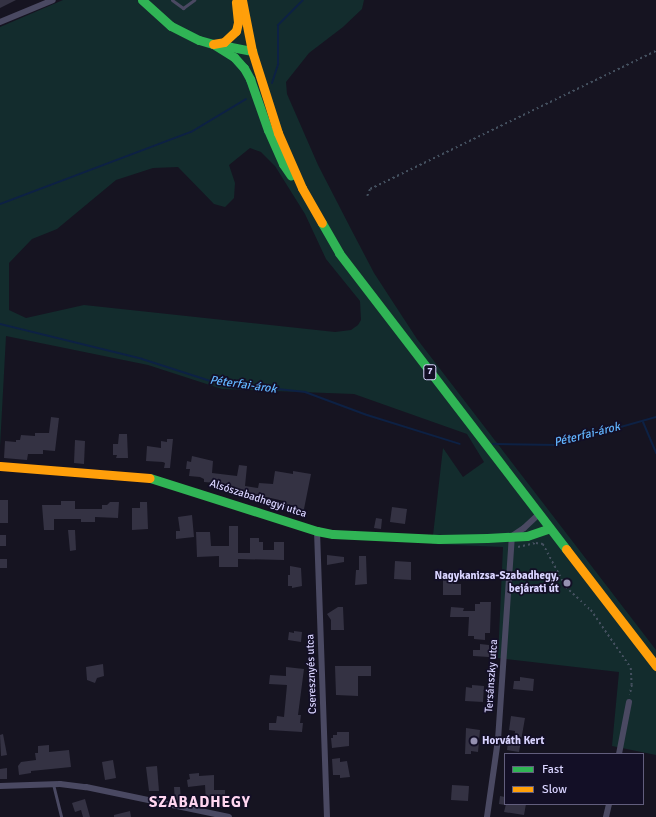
<!DOCTYPE html>
<meta charset="utf-8">
<style>
body{margin:0}
#map{position:relative;width:656px;height:817px;overflow:hidden;background:#161421;font-family:Signika,sans-serif}
div>[style]{position:absolute}
.green>*{inset:0;background:#132c2d}
.stream>*{height:2px;margin:-1px;padding:0 1px;transform-origin:1px;border-radius:1px;background:#0d2144}
.building>*{inset:0;background:#343243}
.path>*{height:1.5px;margin-top:-0.75px;transform-origin:0;background:repeating-linear-gradient(90deg,#44505f 0 2px,transparent 0 5px)}
.lane>*{height:3px;margin:-1.5px;padding:0 1.5px;transform-origin:1.5px;border-radius:1.5px;background:#4a4962}
.street>*{height:6px;margin:-3px;padding:0 3px;transform-origin:3px;border-radius:3px;background:#4a4962}
.fast>*{height:9px;margin:-4.5px;padding:0 4.5px;transform-origin:4.5px;border-radius:4.5px;background:#30b455}
.slow>*{height:9px;margin:-4.5px;padding:0 4.5px;transform-origin:4.5px;border-radius:4.5px;background:#ff9f0a}
.dots>*{width:11px;height:11px;translate:-50% -50%;box-sizing:border-box;border:2px solid #130f26;border-radius:50%}
span{translate:-50% -50%;white-space:nowrap;text-align:center;line-height:1.15;-webkit-text-stroke:3.5px #130f26;paint-order:stroke}
.shield-label span{padding:1px 3px;background:#130f26;border:1px solid;border-radius:3px;-webkit-text-stroke-width:0}
.shield-label{font-size:10px;color:#d9d4ff;font-weight:700}
.street-label{font-size:11px;color:#d9d4ff}
.poi-label{font-size:11px;color:#d9d4ff;font-weight:700}
.right{translate:-100% -50%;text-align:right}
.left{translate:0 -50%;text-align:left}
.water-label{font-size:12px;color:#62b6ff;font-style:italic}
.district-label{font-size:15px;color:#ffd6f0;font-weight:700;letter-spacing:1px}
.legend{position:absolute;left:504px;top:753px;width:140px;height:52px;box-sizing:border-box;background:#130f26;border:1px solid #625e7d;margin:0;padding:5px 7px;list-style:none;font-size:12px;color:#d9d4ff}
.legend li{display:flex;align-items:center;gap:8px;height:20px}
.legend b{width:20px;border:1px solid #625e7d}
</style>
<div id="map">
<div class="green">
<i style="clip-path:polygon(evenodd,63px 0,364px 0,362px 9px,343px 27px,309px 53px,286px 82px,287px 94px,318px 165px,352px 231px,374px 273px,417px 339px,656px 650px,656px 755px,612px 746px,619px 672px,498px 658px,503px 547px,432px 544px,443px 448px,463px 477px,484px 462px,467px 434px,354px 394px,222px 389px,148px 365px,6px 336px,0 447px,0 27px,63px 0,250px 148px,261px 152px,275px 166px,305px 214px,326px 259px,360px 301px,361px 320px,358px 325px,351px 330px,335px 332px,84px 305px,26px 318px,9px 310px,9px 263px,32px 239px,57px 229px,116px 180px,153px 168px,178px 167px,214px 204px,225px 207px,234px 198px,235px 183px,229px 165px,250px 148px)"></i>
</div>
<div class="stream">
<i style="left:272px;top:83px;width:20px;rotate:-72deg"></i>
<i style="left:278px;top:64px;width:39px;rotate:-90deg"></i>
<i style="left:278px;top:25px;width:35px;rotate:-45deg"></i>
<i style="left:0;top:204px;width:204px;rotate:-20.7deg"></i>
<i style="left:191px;top:132px;width:64px;rotate:-31deg"></i>
<i style="left:0;top:324px;width:146px;rotate:13.8deg"></i>
<i style="left:142px;top:359px;width:75px;rotate:17.9deg"></i>
<i style="left:213px;top:382px;width:93px;rotate:6.2deg"></i>
<i style="left:305px;top:392px;width:66px;rotate:20.4deg"></i>
<i style="left:367px;top:415px;width:97px;rotate:17.3deg"></i>
<i style="left:643px;top:422px;width:34px;rotate:67deg"></i>
<i style="left:493px;top:444px;width:64px;rotate:0.9deg"></i>
<i style="left:557px;top:445px;width:103px;rotate:-15.8deg"></i>
</div>
<div class="building">
<i style="clip-path:polygon(0 0,16px 0,0 8px)"></i>
<i style="clip-path:polygon(51px 417px,59px 418px,55px 451px,43px 450px,43px 454px,28px 454px,27px 460px,4px 458px,5px 441px,16px 442px,16px 440px,20px 440px,21px 435px,35px 436px,35px 433px,49px 433px)"></i>
<i style="clip-path:polygon(119px 434px,127px 434px,128px 458px,116px 458px,117px 455px,113px 455px,113px 444px,118px 444px)"></i>
<i style="clip-path:polygon(167px 439px,173px 439px,170px 468px,164px 468px,165px 463px,163px 462px,146px 461px,147px 446px,161px 448px,161px 441px,167px 442px)"></i>
<i style="clip-path:polygon(75px 440px,85px 441px,84px 464px,74px 463px)"></i>
<i style="clip-path:polygon(192px 456px,213px 461px,212px 473px,237px 476px,239px 465px,247px 466px,245px 486px,258px 488px,259px 483px,273px 484px,275px 471px,293px 474px,293px 471px,311px 474px,303px 514px,283px 509px,284px 501px,266px 497px,263px 498px,262px 503px,255px 502px,256px 496px,253px 496px,253px 494px,226px 490px,227px 487px,216px 486px,216px 483px,204px 482px,204px 479px,200px 477px,189px 476px,190px 469px,186px 469px,187px 461px,191px 462px)"></i>
<i style="clip-path:polygon(0 500px,8px 500px,8px 523px,0 523px)"></i>
<i style="clip-path:polygon(61px 501px,75px 501px,75px 509px,102px 509px,102px 505px,107px 505px,110px 502px,119px 502px,118px 518px,95px 517px,95px 522px,81px 522px,81px 519px,54px 519px,54px 530px,44px 530px,42px 505px,61px 505px)"></i>
<i style="clip-path:polygon(140px 502px,147px 502px,148px 529px,132px 530px,132px 508px,140px 508px)"></i>
<i style="clip-path:polygon(392px 507px,407px 509px,405px 524px,390px 522px)"></i>
<i style="clip-path:polygon(192px 515px,194px 537px,176px 539px,176px 531px,180px 531px,178px 517px)"></i>
<i style="clip-path:polygon(376px 518px,382px 519px,381px 529px,374px 528px)"></i>
<i style="clip-path:polygon(229px 526px,238px 526px,238px 553px,250px 553px,250px 538px,259px 538px,259px 542px,263px 542px,263px 550px,274px 550px,274px 542px,284px 542px,284px 560px,238px 559px,238px 567px,219px 567px,219px 556px,197px 557px,196px 532px,210px 532px,211px 546px,229px 546px)"></i>
<i style="clip-path:polygon(68px 530px,75px 530px,76px 550px,70px 551px)"></i>
<i style="clip-path:polygon(0 535px,6px 535px,6px 546px,0 546px)"></i>
<i style="clip-path:polygon(327px 555px,344px 557px,344px 562px,327px 565px)"></i>
<i style="clip-path:polygon(359px 556px,366px 556px,367px 584px,355px 585px,356px 570px,359px 570px)"></i>
<i style="clip-path:polygon(0 559px,7px 559px,7px 568px,0 568px)"></i>
<i style="clip-path:polygon(395px 561px,411px 562px,411px 580px,394px 579px)"></i>
<i style="clip-path:polygon(290px 566px,301px 568px,302px 586px,292px 588px,292px 586px,288px 586px,288px 575px,290px 575px)"></i>
<i style="clip-path:polygon(443px 580px,453px 580px,453px 584px,461px 584px,461px 595px,443px 595px)"></i>
<i style="clip-path:polygon(480px 602px,491px 602px,490px 633px,485px 633px,485px 640px,474px 639px,474px 636px,468px 636px,469px 617px,450px 617px,451px 607px,464px 608px,463px 611px,475px 611px,475px 604px,480px 604px)"></i>
<i style="clip-path:polygon(338px 607px,343px 607px,344px 630px,331px 630px,331px 620px,327px 614px)"></i>
<i style="clip-path:polygon(294px 631px,302px 632px,301px 642px,288px 640px,289px 632px,294px 633px)"></i>
<i style="clip-path:polygon(480px 644px,489px 645px,489px 657px,473px 656px,473px 650px,480px 650px)"></i>
<i style="clip-path:polygon(103px 664px,104px 676px,97px 678px,95px 683px,87px 680px,86px 667px)"></i>
<i style="clip-path:polygon(335px 666px,371px 666px,371px 676px,358px 676px,358px 696px,336px 695px)"></i>
<i style="clip-path:polygon(286px 667px,304px 669px,298px 715px,301px 715px,300px 723px,303px 723px,302px 732px,269px 730px,269px 723px,276px 723px,277px 716px,284px 717px,287px 685px,269px 684px,270px 675px,286px 676px)"></i>
<i style="clip-path:polygon(520px 677px,534px 679px,533px 691px,513px 689px,514px 681px,520px 681px)"></i>
<i style="clip-path:polygon(472px 685px,484px 686px,483px 702px,465px 701px,466px 687px,472px 688px)"></i>
<i style="clip-path:polygon(511px 716px,525px 718px,519px 752px,507px 750px,508px 741px,514px 742px,515px 731px,509px 730px)"></i>
<i style="clip-path:polygon(466px 728px,480px 730px,478px 752px,471px 751px,471px 754px,465px 754px)"></i>
<i style="clip-path:polygon(337px 732px,349px 732px,349px 746px,332px 748px,331px 738px,333px 738px,333px 735px,337px 735px)"></i>
<i style="clip-path:polygon(3px 734px,7px 755px,1px 756px,0 735px)"></i>
<i style="clip-path:polygon(49px 745px,49px 752px,69px 750px,71px 767px,31px 771px,31px 773px,19px 775px,18px 766px,21px 762px,36px 760px,35px 753px,38px 753px,38px 746px)"></i>
<i style="clip-path:polygon(340px 758px,340px 762px,347px 761px,350px 777px,340px 778px,340px 775px,333px 775px,332px 759px)"></i>
<i style="clip-path:polygon(113px 760px,116px 778px,105px 780px,102px 762px)"></i>
<i style="clip-path:polygon(157px 766px,159px 791px,149px 791px,146px 767px)"></i>
<i style="clip-path:polygon(7px 768px,7px 779px,0 779px,0 769px)"></i>
<i style="clip-path:polygon(199px 773px,199px 776px,214px 775px,214px 790px,225px 790px,225px 808px,219px 808px,219px 803px,206px 803px,205px 785px,188px 787px,187px 780px,190px 779px,189px 774px)"></i>
<i style="clip-path:polygon(452px 785px,469px 786px,468px 801px,451px 800px)"></i>
<i style="clip-path:polygon(174px 787px,180px 787px,181px 800px,175px 801px)"></i>
<i style="clip-path:polygon(500px 796px,505px 797px,505px 805px,499px 804px)"></i>
<i style="clip-path:polygon(85px 799px,90px 817px,83px 817px,81px 810px,75px 812px,72px 803px)"></i>
<i style="clip-path:polygon(506px 804px,526px 804px,524px 815px,504px 812px)"></i>
<i style="clip-path:polygon(130px 811px,131px 817px,114px 817px,114px 815px)"></i>
</div>
<div class="path">
<i style="left:367px;top:196px;width:8px;rotate:-67deg"></i>
<i style="left:370px;top:189px;width:318px;rotate:-25.8deg"></i>
<i style="left:518px;top:547px;width:18px;rotate:-13deg"></i>
<i style="left:536px;top:543px;width:7px;rotate:8deg"></i>
<i style="left:543px;top:544px;width:49px;rotate:61.9deg"></i>
<i style="left:566px;top:587px;width:34px;rotate:43deg"></i>
<i style="left:591px;top:610px;width:70px;rotate:55.4deg"></i>
<i style="left:631px;top:668px;width:17px;rotate:87deg"></i>
<i style="left:632px;top:685px;width:10px;rotate:101deg"></i>
</div>
<div class="lane">
<i style="left:172px;top:0;width:14px;rotate:36deg"></i>
<i style="left:183px;top:8px;width:14px;rotate:-36deg"></i>
<i style="left:53px;top:784px;width:34px;rotate:76deg"></i>
</div>
<div class="street">
<i style="left:0;top:22px;width:57px;rotate:-22.5deg"></i>
<i style="left:317px;top:531px;width:286px;rotate:88deg"></i>
<i style="left:619px;top:754px;width:53px;rotate:-79.1deg"></i>
<i style="left:0;top:786px;width:60px;rotate:-1.9deg"></i>
<i style="left:60px;top:784px;width:26px;rotate:7deg"></i>
<i style="left:86px;top:787px;width:146px;rotate:11.8deg"></i>
<i style="left:487px;top:817px;width:78px;rotate:-81.9deg"></i>
<i style="left:498px;top:740px;width:204px;rotate:-86.1deg"></i>
<i style="left:512px;top:536px;width:14px;rotate:-34deg"></i>
<i style="left:524px;top:528px;width:21px;rotate:-43deg"></i>
<i style="left:606px;top:817px;width:13px;rotate:-77deg"></i>
</div>
<div class="fast">
<i style="left:142px;top:0;width:39px;rotate:42deg"></i>
<i style="left:171px;top:26px;width:31px;rotate:27deg"></i>
<i style="left:199px;top:40px;width:15px;rotate:16deg"></i>
<i style="left:213px;top:44px;width:25px;rotate:32deg"></i>
<i style="left:234px;top:57px;width:15px;rotate:48deg"></i>
<i style="left:244px;top:68px;width:13px;rotate:61deg"></i>
<i style="left:250px;top:79px;width:54px;rotate:70.6deg"></i>
<i style="left:268px;top:130px;width:37px;rotate:66deg"></i>
<i style="left:283px;top:164px;width:14px;rotate:56deg"></i>
<i style="left:216px;top:44px;width:37px;rotate:11deg"></i>
<i style="left:322px;top:223px;width:34px;rotate:60deg"></i>
<i style="left:339px;top:253px;width:373px;rotate:52.5deg"></i>
<i style="left:150px;top:478px;width:175px;rotate:17.6deg"></i>
<i style="left:317px;top:531px;width:16px;rotate:11deg"></i>
<i style="left:333px;top:534px;width:106px;rotate:2.7deg"></i>
<i style="left:439px;top:539px;width:48px;rotate:-1.2deg"></i>
<i style="left:487px;top:538px;width:40px;rotate:-2.9deg"></i>
<i style="left:527px;top:536px;width:24px;rotate:-19deg"></i>
</div>
<div class="slow">
<i style="left:242px;top:0;width:52px;rotate:78.9deg"></i>
<i style="left:252px;top:51px;width:86px;rotate:72.4deg"></i>
<i style="left:278px;top:133px;width:60px;rotate:66.4deg"></i>
<i style="left:302px;top:188px;width:40px;rotate:60.3deg"></i>
<i style="left:213px;top:44px;width:11px;rotate:-10deg"></i>
<i style="left:224px;top:42px;width:16px;rotate:-43deg"></i>
<i style="left:236px;top:31px;width:9px;rotate:-77deg"></i>
<i style="left:238px;top:22px;width:20px;rotate:-96deg"></i>
<i style="left:0;top:466px;width:150px;rotate:4.6deg"></i>
<i style="left:566px;top:549px;width:148px;rotate:52.4deg"></i>
</div>
<div class="dots">
<i style="left:567px;top:583px;background:#9591b1"></i>
<i style="left:474px;top:741px;background:#9591b1"></i>
</div>
<div class="shield-label">
<span style="left:430px;top:372px">7</span>
</div>
<div class="street-label">
<span style="left:258px;top:499px;rotate:18deg">Alsószabadhegyi utca</span>
<span style="left:312px;top:674px;rotate:-92deg">Cseresznyés utca</span>
<span style="left:492px;top:676px;rotate:-86deg">Tersánszky utca</span>
</div>
<div class="poi-label">
<span class="right" style="left:559px;top:583px">Nagykanizsa-Szabadhegy,<br>bejárati út</span>
<span class="left" style="left:482px;top:741px">Horváth Kert</span>
</div>
<div class="water-label">
<span style="left:243px;top:385px;rotate:8deg">Péterfai-árok</span>
<span style="left:587px;top:435px;rotate:-14deg">Péterfai-árok</span>
</div>
<div class="district-label">
<span style="left:200px;top:803px">SZABADHEGY</span>
</div>
<ul class="legend">
<li><b style="height:5px;background:#30b455"></b>Fast</li>
<li><b style="height:5px;background:#ff9f0a"></b>Slow</li>
</ul>
</div>
